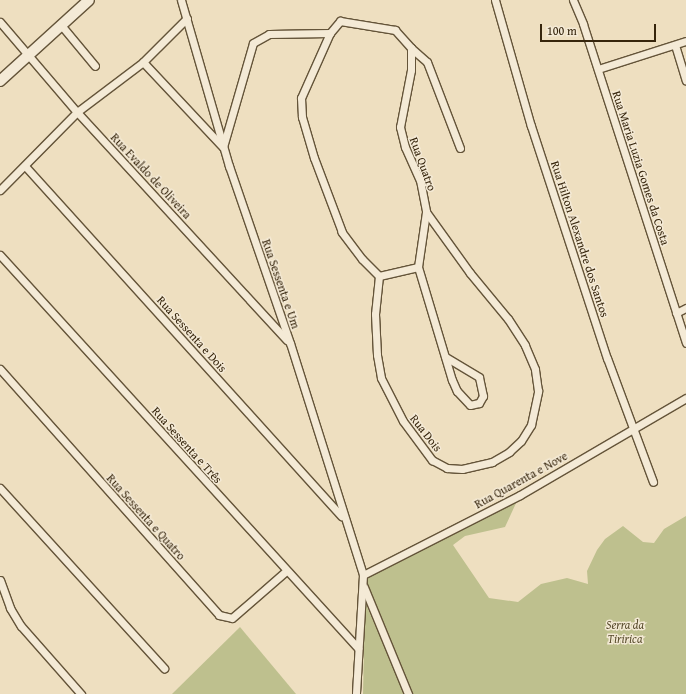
<!DOCTYPE html>
<meta charset="utf-8">
<style>
body{margin:0}
#map{position:relative;width:686px;height:694px;overflow:hidden;background:#eedfc0;font-family:"Gentium Book Plus",serif}
div>[style]{position:absolute}
.green>*{inset:0;background:#bec08e}
.roads{filter:drop-shadow(1px 0 #645439) drop-shadow(-1px 0 #645439) drop-shadow(0 1px #645439) drop-shadow(0 -1px #645439)}
.minor>*{height:7px;margin:-3.5px;padding:0 3.5px;transform-origin:3.5px;border-radius:3.5px;background:#f4ead6}
.secondary>*{height:10px;margin:-5px;padding:0 5px;transform-origin:5px;border-radius:5px;background:#f4ead6}
span{translate:-50% -50%;white-space:nowrap;text-align:center;line-height:1.15;-webkit-text-stroke:3px #f4ead6;paint-order:stroke}
.street-label{font-size:12px;color:#36250c}
.park-label{font-size:12px;color:#584c2c;font-style:italic}
.scale{position:absolute;left:540px;top:24px;width:116px;height:18px;box-sizing:border-box;border:2px solid #36250c;border-top:0;padding-left:5px;font-size:12px;line-height:14px;white-space:nowrap;color:#36250c;-webkit-text-stroke:3px #f4ead6;paint-order:stroke}
</style>
<div id="map">
<div class="green">
<i style="clip-path:polygon(517px 501px,505px 527px,465px 536px,453px 545px,489px 598px,518px 602px,541px 584px,567px 578px,588px 584px,587px 571px,597px 550px,605px 539px,623px 526px,643px 542px,654px 543px,664px 529px,686px 516px,686px 694px,413px 694px,364px 575px,370px 571px)"></i>
<i style="clip-path:polygon(365px 602px,405px 694px,363px 694px)"></i>
<i style="clip-path:polygon(240px 627px,296px 694px,172px 694px)"></i>
</div>
<div class="roads">
<div class="minor">
<i style="left:181px;top:0;width:173px;rotate:73.9deg"></i>
<i style="left:229px;top:166px;width:187px;rotate:71deg"></i>
<i style="left:290px;top:343px;width:243px;rotate:72.5deg"></i>
<i style="left:363px;top:575px;width:119px;rotate:93.4deg"></i>
<i style="left:495px;top:0;width:131px;rotate:74.1deg"></i>
<i style="left:531px;top:126px;width:244px;rotate:71.9deg"></i>
<i style="left:607px;top:358px;width:132px;rotate:69.6deg"></i>
<i style="left:573px;top:0;width:26px;rotate:67deg"></i>
<i style="left:583px;top:24px;width:335px;rotate:72.1deg"></i>
<i style="left:0;top:22px;width:118px;rotate:49.5deg"></i>
<i style="left:77px;top:112px;width:310px;rotate:47.4deg"></i>
<i style="left:61px;top:25px;width:53px;rotate:50.3deg"></i>
<i style="left:675px;top:45px;width:37px;rotate:73deg"></i>
<i style="left:411px;top:48px;width:21px;rotate:41deg"></i>
<i style="left:427px;top:62px;width:92px;rotate:69deg"></i>
<i style="left:143px;top:62px;width:115px;rotate:46.8deg"></i>
<i style="left:598px;top:69px;width:92px;rotate:-17.7deg"></i>
<i style="left:223px;top:147px;width:108px;rotate:-73.9deg"></i>
<i style="left:253px;top:43px;width:18px;rotate:-29deg"></i>
<i style="left:269px;top:34px;width:61px;rotate:-0.9deg"></i>
<i style="left:25px;top:166px;width:472px;rotate:47.9deg"></i>
<i style="left:0;top:190px;width:110px;rotate:-45.4deg"></i>
<i style="left:77px;top:112px;width:83px;rotate:-37.1deg"></i>
<i style="left:143px;top:62px;width:62px;rotate:-45deg"></i>
<i style="left:0;top:255px;width:532px;rotate:47.67deg"></i>
<i style="left:418px;top:267px;width:40px;rotate:167deg"></i>
<i style="left:379px;top:276px;width:24px;rotate:-135deg"></i>
<i style="left:362px;top:259px;width:34px;rotate:-127deg"></i>
<i style="left:342px;top:232px;width:79px;rotate:-110.7deg"></i>
<i style="left:314px;top:158px;width:43px;rotate:-106.3deg"></i>
<i style="left:302px;top:117px;width:19px;rotate:-93deg"></i>
<i style="left:301px;top:98px;width:71px;rotate:-66deg"></i>
<i style="left:330px;top:33px;width:16px;rotate:-50deg"></i>
<i style="left:340px;top:21px;width:56px;rotate:9.3deg"></i>
<i style="left:395px;top:30px;width:24px;rotate:48deg"></i>
<i style="left:411px;top:48px;width:22px;rotate:90deg"></i>
<i style="left:411px;top:70px;width:58px;rotate:100.9deg"></i>
<i style="left:400px;top:127px;width:21px;rotate:76deg"></i>
<i style="left:405px;top:147px;width:36px;rotate:66deg"></i>
<i style="left:420px;top:180px;width:33px;rotate:79deg"></i>
<i style="left:426px;top:212px;width:56px;rotate:98.3deg"></i>
<i style="left:418px;top:267px;width:118px;rotate:73.3deg"></i>
<i style="left:452px;top:380px;width:12px;rotate:66deg"></i>
<i style="left:457px;top:391px;width:19px;rotate:47deg"></i>
<i style="left:470px;top:405px;width:9px;rotate:-13deg"></i>
<i style="left:479px;top:403px;width:8px;rotate:-60deg"></i>
<i style="left:483px;top:396px;width:19px;rotate:-102deg"></i>
<i style="left:479px;top:377px;width:39px;rotate:-149deg"></i>
<i style="left:379px;top:276px;width:38px;rotate:96deg"></i>
<i style="left:375px;top:314px;width:41px;rotate:87.2deg"></i>
<i style="left:377px;top:355px;width:23px;rotate:80deg"></i>
<i style="left:381px;top:378px;width:48px;rotate:62.9deg"></i>
<i style="left:403px;top:421px;width:49px;rotate:53.4deg"></i>
<i style="left:432px;top:460px;width:17px;rotate:28deg"></i>
<i style="left:447px;top:468px;width:15px;rotate:4deg"></i>
<i style="left:462px;top:469px;width:31px;rotate:-13deg"></i>
<i style="left:492px;top:462px;width:20px;rotate:-30deg"></i>
<i style="left:509px;top:452px;width:16px;rotate:-43deg"></i>
<i style="left:521px;top:441px;width:19px;rotate:-58deg"></i>
<i style="left:531px;top:425px;width:35px;rotate:-78deg"></i>
<i style="left:538px;top:391px;width:22px;rotate:-98deg"></i>
<i style="left:535px;top:369px;width:26px;rotate:-113deg"></i>
<i style="left:525px;top:345px;width:31px;rotate:-123deg"></i>
<i style="left:508px;top:319px;width:60px;rotate:-129.6deg"></i>
<i style="left:470px;top:273px;width:75px;rotate:-125.8deg"></i>
<i style="left:676px;top:313px;width:11px;rotate:-27deg"></i>
<i style="left:0;top:369px;width:329px;rotate:48.3deg"></i>
<i style="left:219px;top:615px;width:13px;rotate:13deg"></i>
<i style="left:232px;top:618px;width:72px;rotate:-41deg"></i>
<i style="left:0;top:488px;width:244px;rotate:47.7deg"></i>
<i style="left:363px;top:575px;width:176px;rotate:-27deg"></i>
<i style="left:520px;top:495px;width:192px;rotate:-30.3deg"></i>
<i style="left:0;top:580px;width:30px;rotate:70deg"></i>
<i style="left:10px;top:608px;width:21px;rotate:59deg"></i>
<i style="left:21px;top:626px;width:91px;rotate:48.6deg"></i>
<i style="left:364px;top:587px;width:116px;rotate:67.6deg"></i>
</div>
<div class="secondary">
<i style="left:0;top:81px;width:120px;rotate:-42.3deg"></i>
</div>
</div>
<div class="street-label">
<span style="left:423px;top:164px;rotate:70deg">Rua Quatro</span>
<span style="left:641px;top:168px;rotate:72deg">Rua Maria Luzia Gomes da Costa</span>
<span style="left:151px;top:176px;rotate:47deg">Rua Evaldo de Oliveira</span>
<span style="left:580px;top:239px;rotate:72deg">Rua Hilton Alexandre dos Santos</span>
<span style="left:281px;top:284px;rotate:71deg">Rua Sessenta e Um</span>
<span style="left:192px;top:334px;rotate:48deg">Rua Sessenta e Dois</span>
<span style="left:426px;top:433px;rotate:52deg">Rua Dois</span>
<span style="left:187px;top:445px;rotate:48deg">Rua Sessenta e Três</span>
<span style="left:521px;top:480px;rotate:-29deg">Rua Quarenta e Nove</span>
<span style="left:146px;top:517px;rotate:48deg">Rua Sessenta e Quatro</span>
</div>
<div class="park-label">
<span style="left:625px;top:632px">Serra da<br>Tiririca</span>
</div>
<div class="scale">100 m</div>
</div>
